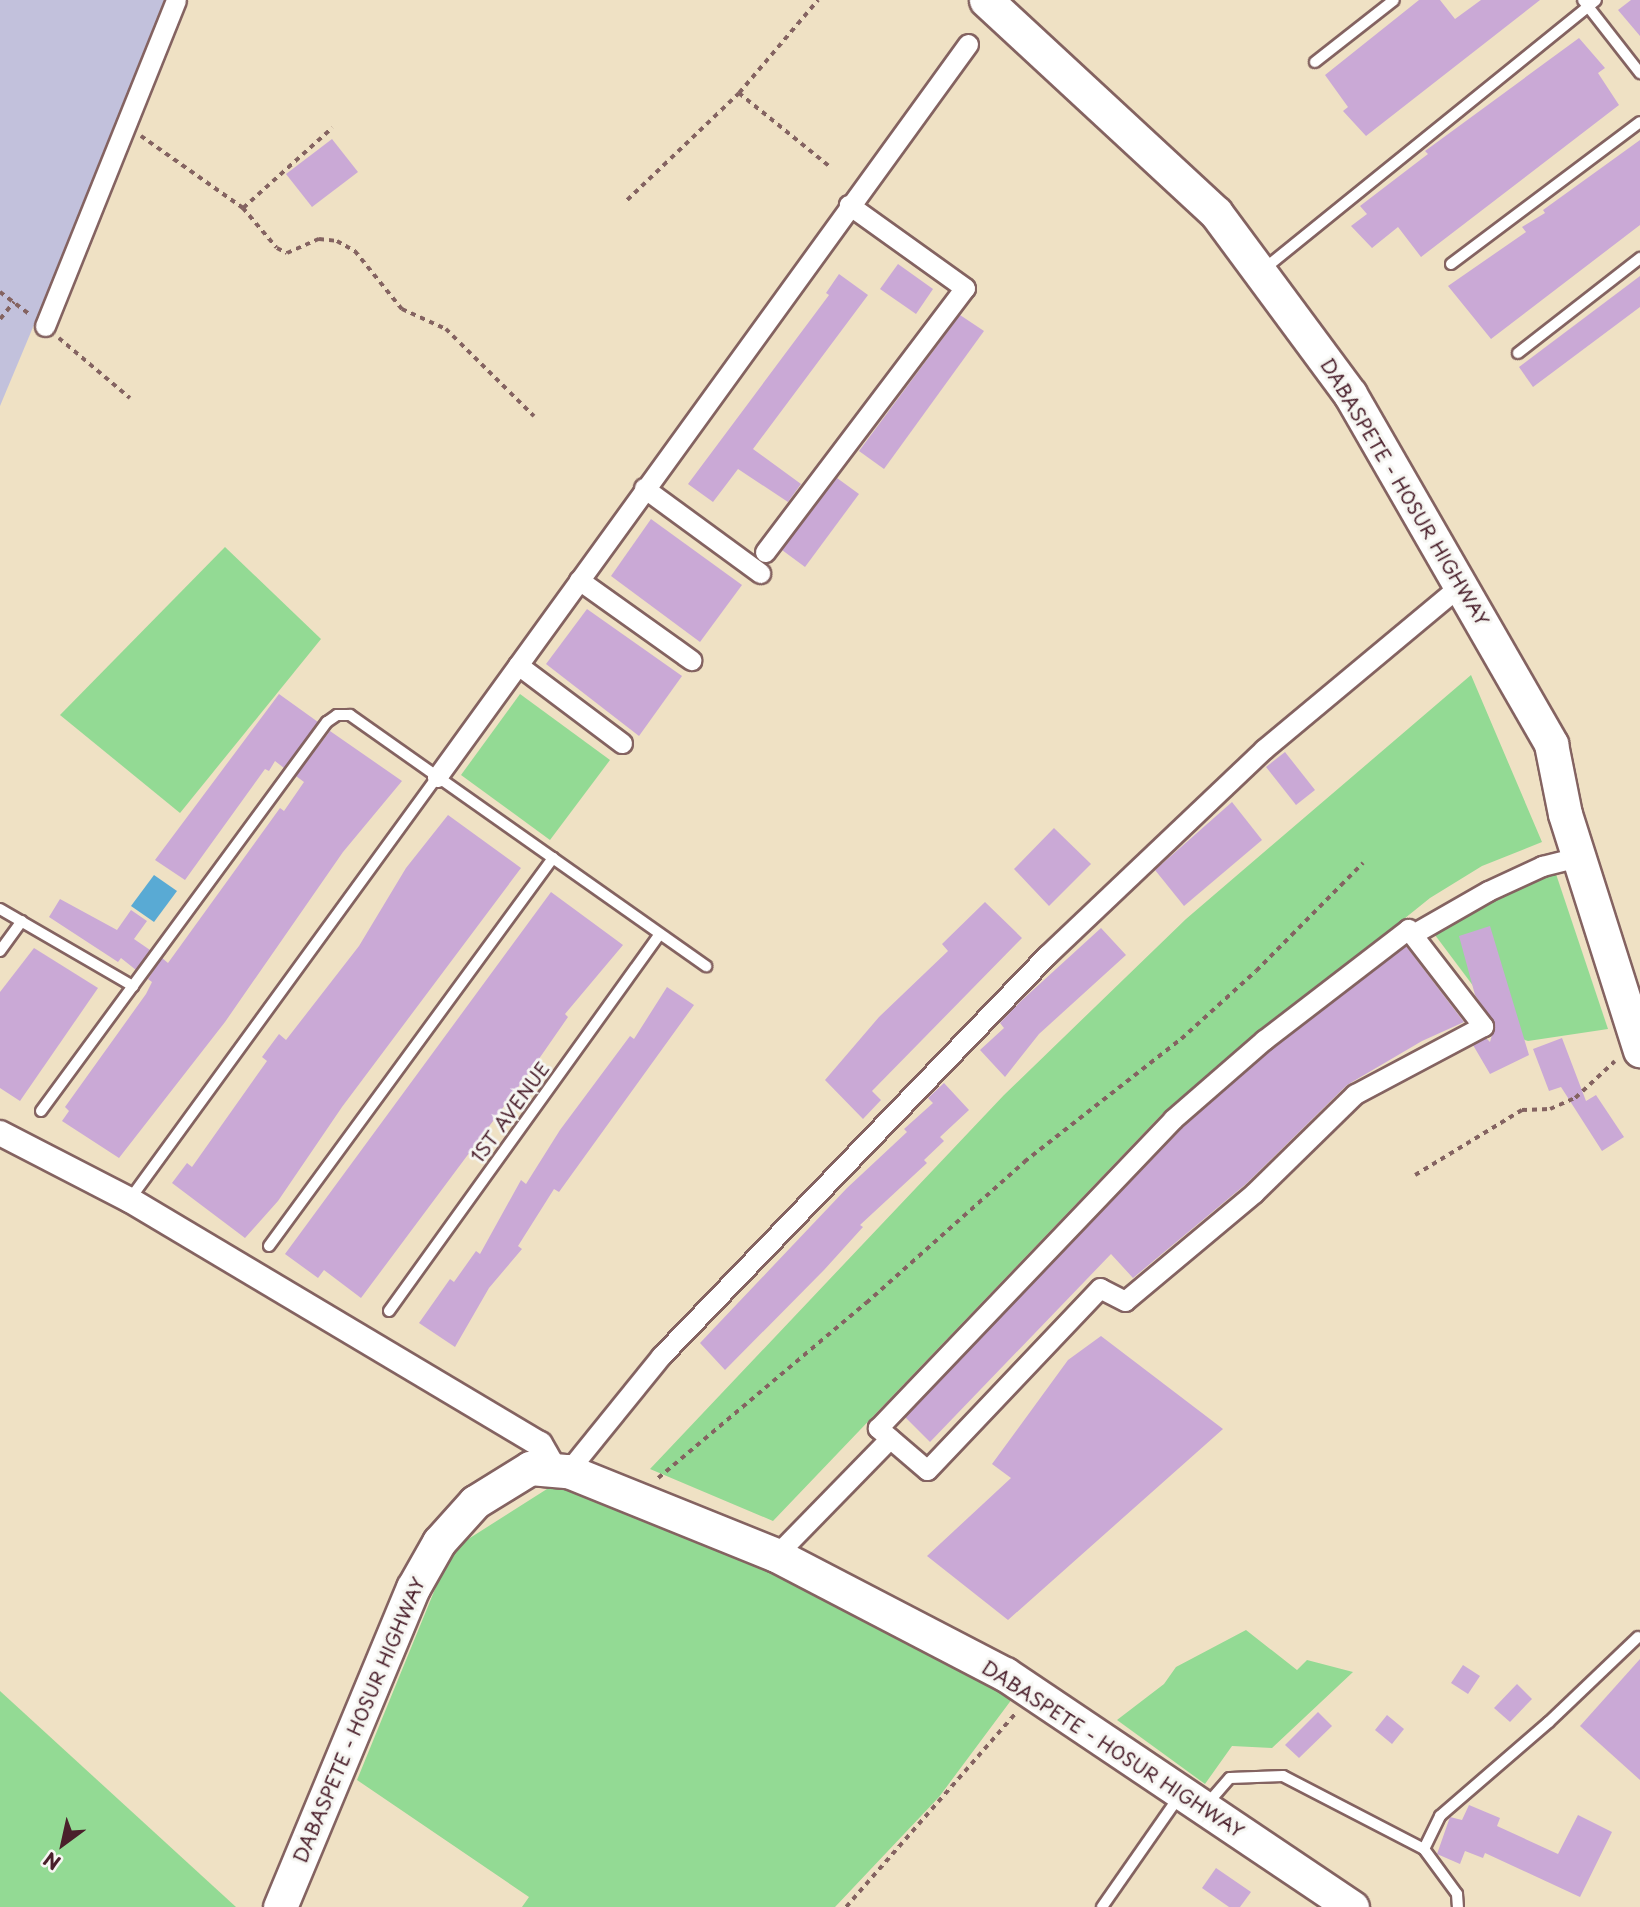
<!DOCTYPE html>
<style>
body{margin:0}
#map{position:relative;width:1640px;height:1907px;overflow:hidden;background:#efe1c4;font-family:"Playpen Sans",sans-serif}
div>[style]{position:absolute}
.industrial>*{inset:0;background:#c2c1dc}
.green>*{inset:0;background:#93da94}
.water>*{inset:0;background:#59aad4}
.building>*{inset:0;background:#caa9d6}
.path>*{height:3.5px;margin-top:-1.75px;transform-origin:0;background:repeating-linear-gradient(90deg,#846361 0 5px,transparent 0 10px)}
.roads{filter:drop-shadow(2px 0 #846361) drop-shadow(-2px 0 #846361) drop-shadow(0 2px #846361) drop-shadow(0 -2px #846361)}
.service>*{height:10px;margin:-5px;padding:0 5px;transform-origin:5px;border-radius:5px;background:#fff}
.minor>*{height:19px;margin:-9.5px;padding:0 9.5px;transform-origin:9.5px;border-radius:9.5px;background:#fff}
.tertiary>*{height:24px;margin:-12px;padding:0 12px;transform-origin:12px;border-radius:12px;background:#fff}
.trunk>*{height:33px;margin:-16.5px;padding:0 16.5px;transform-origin:16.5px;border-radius:16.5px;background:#fff}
span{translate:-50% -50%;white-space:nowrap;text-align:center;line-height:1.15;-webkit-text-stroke:6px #f6f6f2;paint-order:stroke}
.street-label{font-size:19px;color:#4a1f2b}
.north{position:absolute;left:28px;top:1809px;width:70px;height:70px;-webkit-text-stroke:5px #f6f6f2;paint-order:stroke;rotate:213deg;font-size:19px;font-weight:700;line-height:28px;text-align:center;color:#4a1f2b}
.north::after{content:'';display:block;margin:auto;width:24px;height:32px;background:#4a1f2b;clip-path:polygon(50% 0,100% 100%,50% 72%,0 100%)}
</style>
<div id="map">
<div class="industrial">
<i style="clip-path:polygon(0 0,170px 0,0 406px)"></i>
</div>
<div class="green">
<i style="clip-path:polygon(225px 547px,321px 639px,180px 813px,60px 715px)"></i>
<i style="clip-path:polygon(1471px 675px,1542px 842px,1482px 866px,1430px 898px,1163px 1113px,773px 1521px,650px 1469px,1004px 1095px,1186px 919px)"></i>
<i style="clip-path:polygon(520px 694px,610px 760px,550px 840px,461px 775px)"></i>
<i style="clip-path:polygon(1556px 874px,1608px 1029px,1528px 1041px,1510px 1035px,1435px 935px,1487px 897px)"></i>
<i style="clip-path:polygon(558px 1482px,795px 1579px,1012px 1699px,939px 1797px,835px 1907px,522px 1907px,529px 1897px,357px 1780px,451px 1550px)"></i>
<i style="clip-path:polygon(1246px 1630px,1297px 1670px,1307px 1660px,1353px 1672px,1272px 1748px,1232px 1746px,1205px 1784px,1117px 1720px,1164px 1684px,1176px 1667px)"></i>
<i style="clip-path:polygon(0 1691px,236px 1907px,0 1907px)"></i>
</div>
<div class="water">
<i style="clip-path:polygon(154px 875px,177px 891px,154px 922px,131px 906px)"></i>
</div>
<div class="building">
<i style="clip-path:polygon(1419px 0,1440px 0,1455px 19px,1481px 0,1540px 0,1366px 136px,1343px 111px,1348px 107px,1325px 75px)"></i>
<i style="clip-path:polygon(1631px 0,1640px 0,1640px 36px,1618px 10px)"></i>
<i style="clip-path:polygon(1579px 38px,1605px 68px,1598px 73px,1619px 105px,1421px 257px,1398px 227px,1372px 248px,1351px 226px,1367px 214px,1360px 206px,1428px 154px,1425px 151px)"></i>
<i style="clip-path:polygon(332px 139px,358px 172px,312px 207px,286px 174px)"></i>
<i style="clip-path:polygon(1640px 140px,1640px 225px,1491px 339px,1448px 286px,1526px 232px,1522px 227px,1545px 213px,1543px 210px)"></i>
<i style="clip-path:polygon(898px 264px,933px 289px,916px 314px,880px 289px)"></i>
<i style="clip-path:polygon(839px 274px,868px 295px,753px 449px,801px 484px,788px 502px,738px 469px,713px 502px,688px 484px,829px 295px,826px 293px)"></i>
<i style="clip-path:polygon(1640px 276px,1640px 307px,1533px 387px,1519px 367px)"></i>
<i style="clip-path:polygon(960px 315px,984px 331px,884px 469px,859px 451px)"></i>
<i style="clip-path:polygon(837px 478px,859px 494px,805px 567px,782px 550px)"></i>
<i style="clip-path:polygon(651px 519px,742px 585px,700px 642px,611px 576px)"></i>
<i style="clip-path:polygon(587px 609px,682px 676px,639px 736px,546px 664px)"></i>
<i style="clip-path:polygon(279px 694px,318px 722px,284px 768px,275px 761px,269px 771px,265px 769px,185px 880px,155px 860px)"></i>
<i style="clip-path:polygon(330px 731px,402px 781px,343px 852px,225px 1022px,119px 1158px,62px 1121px,69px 1111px,65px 1107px,146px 994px,152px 982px,148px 979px,162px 958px,168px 963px,280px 808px,284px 811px,304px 782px,296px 776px)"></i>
<i style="clip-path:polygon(1285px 752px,1315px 790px,1296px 805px,1266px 767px)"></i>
<i style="clip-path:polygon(1232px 802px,1262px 840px,1184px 906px,1155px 870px)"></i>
<i style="clip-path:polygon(448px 815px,521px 868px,342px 1107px,278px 1201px,245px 1238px,172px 1183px,187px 1163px,192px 1167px,267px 1061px,262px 1057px,279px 1034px,286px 1040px,359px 946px,406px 868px)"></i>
<i style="clip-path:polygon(1054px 828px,1091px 864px,1049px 906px,1014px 869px)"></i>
<i style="clip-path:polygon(551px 892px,623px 945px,565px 1014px,568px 1017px,534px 1066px,361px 1298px,324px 1270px,318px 1278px,285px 1254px)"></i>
<i style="clip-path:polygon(60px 899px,117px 930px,131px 910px,147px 921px,134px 939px,150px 950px,136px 970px,121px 958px,118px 962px,49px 917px)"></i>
<i style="clip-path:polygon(985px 902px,1022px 938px,872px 1091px,881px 1100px,863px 1119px,825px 1080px,879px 1017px,948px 951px,942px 944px)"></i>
<i style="clip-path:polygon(1490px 926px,1529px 1055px,1490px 1074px,1473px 1045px,1486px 1038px,1490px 1042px,1495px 1024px,1475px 995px,1459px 936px)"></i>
<i style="clip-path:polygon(1101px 928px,1126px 955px,1039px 1034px,1005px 1077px,980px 1050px,1004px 1028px,1000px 1023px,1021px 1001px)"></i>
<i style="clip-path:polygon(1406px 946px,1464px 1022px,1422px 1041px,1347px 1085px,1246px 1184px,1133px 1278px,1111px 1254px,930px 1442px,905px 1417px,1185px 1125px,1272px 1049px)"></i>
<i style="clip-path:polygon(34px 948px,98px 988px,20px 1101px,0 1088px,0 992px)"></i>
<i style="clip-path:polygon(667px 987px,694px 1005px,559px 1192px,554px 1189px,518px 1246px,522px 1249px,489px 1288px,455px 1347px,419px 1323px,450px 1279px,454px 1282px,476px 1251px,480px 1254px,521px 1180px,526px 1184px,560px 1130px,630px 1036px,634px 1039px)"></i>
<i style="clip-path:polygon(1562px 1038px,1586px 1101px,1596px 1095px,1624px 1137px,1602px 1151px,1561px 1087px,1549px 1091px,1533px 1049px)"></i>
<i style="clip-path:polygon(944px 1083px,969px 1110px,940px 1137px,944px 1141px,924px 1160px,927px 1163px,860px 1225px,863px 1227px,824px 1270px,725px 1370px,700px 1343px,847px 1188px,907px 1132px,904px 1129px,933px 1103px,928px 1098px)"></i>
<i style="clip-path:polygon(1101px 1336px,1223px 1429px,1008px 1620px,927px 1556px,1011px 1478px,992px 1464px,1068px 1360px)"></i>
<i style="clip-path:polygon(1640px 1659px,1640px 1780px,1580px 1726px)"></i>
<i style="clip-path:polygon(1463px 1665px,1480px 1676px,1468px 1694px,1451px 1683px)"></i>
<i style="clip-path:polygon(1517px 1684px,1532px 1699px,1510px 1722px,1494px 1708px)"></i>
<i style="clip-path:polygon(1318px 1712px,1332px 1726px,1299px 1758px,1285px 1745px)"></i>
<i style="clip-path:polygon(1387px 1715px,1404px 1729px,1392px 1744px,1375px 1730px)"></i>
<i style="clip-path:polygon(1469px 1805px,1500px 1818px,1497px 1826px,1558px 1854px,1578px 1815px,1612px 1832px,1580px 1897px,1485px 1853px,1483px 1858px,1465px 1851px,1460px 1864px,1437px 1854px,1450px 1817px,1462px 1820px)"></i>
<i style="clip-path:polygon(1216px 1868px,1251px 1892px,1240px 1907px,1229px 1907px,1202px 1888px)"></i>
</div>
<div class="path">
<i style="left:739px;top:93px;width:116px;rotate:39deg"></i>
<i style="left:141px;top:136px;width:125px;rotate:35.2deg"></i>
<i style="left:243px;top:208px;width:52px;rotate:49.6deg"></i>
<i style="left:277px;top:248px;width:11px;rotate:27deg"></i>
<i style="left:287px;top:253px;width:35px;rotate:-24deg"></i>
<i style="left:319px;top:239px;width:18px;rotate:6deg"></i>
<i style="left:337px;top:241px;width:21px;rotate:29deg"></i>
<i style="left:355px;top:251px;width:75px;rotate:51deg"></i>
<i style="left:402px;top:309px;width:48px;rotate:24.4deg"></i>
<i style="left:446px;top:329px;width:124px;rotate:44.7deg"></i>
<i style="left:627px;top:200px;width:155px;rotate:-43.7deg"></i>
<i style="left:739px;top:93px;width:122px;rotate:-49.7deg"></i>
<i style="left:243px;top:208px;width:120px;rotate:-42deg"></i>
<i style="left:0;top:292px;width:36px;rotate:37deg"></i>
<i style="left:0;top:319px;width:22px;rotate:-51deg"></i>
<i style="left:59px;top:338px;width:93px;rotate:40.2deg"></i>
<i style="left:1415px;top:1175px;width:125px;rotate:-31.3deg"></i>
<i style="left:1522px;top:1110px;width:28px;rotate:-2deg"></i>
<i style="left:1550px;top:1109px;width:27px;rotate:-24deg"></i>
<i style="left:1575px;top:1098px;width:54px;rotate:-42.8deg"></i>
<i style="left:658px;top:1478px;width:272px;rotate:-40.1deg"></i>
<i style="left:866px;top:1303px;width:212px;rotate:-41.7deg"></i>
<i style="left:1024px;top:1162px;width:199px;rotate:-38.1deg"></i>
<i style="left:1181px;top:1039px;width:101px;rotate:-42.2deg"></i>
<i style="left:1256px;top:971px;width:152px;rotate:-45.3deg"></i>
<i style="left:846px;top:1907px;width:258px;rotate:-48.8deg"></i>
</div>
<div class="roads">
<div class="service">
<i style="left:1583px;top:0;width:93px;rotate:52deg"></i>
<i style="left:1315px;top:62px;width:100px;rotate:-38.1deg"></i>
<i style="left:1451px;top:264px;width:236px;rotate:-36.9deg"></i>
<i style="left:1264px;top:269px;width:427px;rotate:-39deg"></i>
<i style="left:1518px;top:353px;width:155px;rotate:-37.9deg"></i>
<i style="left:0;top:909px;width:154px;rotate:30.1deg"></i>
<i style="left:0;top:951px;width:37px;rotate:-54deg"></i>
<i style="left:41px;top:1111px;width:483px;rotate:-53.7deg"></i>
<i style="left:327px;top:722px;width:12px;rotate:-35deg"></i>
<i style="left:337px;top:715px;width:13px"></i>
<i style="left:350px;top:715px;width:436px;rotate:35.2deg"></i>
<i style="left:130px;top:1199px;width:522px;rotate:-53.96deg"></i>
<i style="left:269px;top:1246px;width:481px;rotate:-53.8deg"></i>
<i style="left:389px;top:1311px;width:464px;rotate:-54.3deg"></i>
<i style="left:1208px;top:1803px;width:33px;rotate:-49deg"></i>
<i style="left:1230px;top:1778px;width:53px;rotate:-2.2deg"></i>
<i style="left:1283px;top:1776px;width:159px;rotate:27.4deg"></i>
<i style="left:1424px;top:1849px;width:56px;rotate:53.7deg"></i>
<i style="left:1457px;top:1894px;width:13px;rotate:86deg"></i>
<i style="left:1424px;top:1849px;width:37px;rotate:-64deg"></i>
<i style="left:1440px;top:1816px;width:144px;rotate:-40.8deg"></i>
<i style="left:1549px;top:1722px;width:123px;rotate:-43.7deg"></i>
<i style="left:1102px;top:1907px;width:136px;rotate:-55.1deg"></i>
</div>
<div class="minor">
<i style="left:45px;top:326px;width:351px;rotate:-68.1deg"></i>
<i style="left:644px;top:488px;width:144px;rotate:36.2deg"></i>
<i style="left:765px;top:552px;width:331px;rotate:-52.9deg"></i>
<i style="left:965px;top:288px;width:143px;rotate:-144.4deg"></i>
<i style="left:579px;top:580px;width:138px;rotate:35.5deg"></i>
<i style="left:518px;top:665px;width:130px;rotate:36.9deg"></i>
<i style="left:437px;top:777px;width:905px;rotate:-54.08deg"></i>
<i style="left:1408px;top:929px;width:123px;rotate:52.3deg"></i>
<i style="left:1483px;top:1026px;width:145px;rotate:152deg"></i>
<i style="left:1355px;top:1094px;width:141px;rotate:135.6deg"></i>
<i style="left:1254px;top:1193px;width:168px;rotate:140.1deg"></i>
<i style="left:1125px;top:1301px;width:28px;rotate:-153deg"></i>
<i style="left:1100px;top:1288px;width:251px;rotate:133.5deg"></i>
<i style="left:927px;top:1470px;width:65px;rotate:-139.4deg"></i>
<i style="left:878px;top:1428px;width:427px;rotate:-46.3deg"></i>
<i style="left:1173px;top:1119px;width:121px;rotate:-41deg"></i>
<i style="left:1264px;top:1040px;width:182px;rotate:-37.6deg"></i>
<i style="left:1413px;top:934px;width:86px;rotate:-29.8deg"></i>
<i style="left:1488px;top:891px;width:60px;rotate:-24.8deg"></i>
<i style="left:1542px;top:866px;width:37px;rotate:-14deg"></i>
<i style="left:568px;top:1471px;width:148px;rotate:-51deg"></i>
<i style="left:661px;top:1356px;width:557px;rotate:-46.09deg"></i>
<i style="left:1047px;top:955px;width:299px;rotate:-43.5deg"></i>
<i style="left:1264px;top:749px;width:258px;rotate:-39.8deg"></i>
<i style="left:776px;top:1555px;width:163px;rotate:-45.7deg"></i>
</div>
<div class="tertiary">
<i style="left:0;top:1133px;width:146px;rotate:27.3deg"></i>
<i style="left:130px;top:1200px;width:477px;rotate:30.8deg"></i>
<i style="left:540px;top:1444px;width:28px;rotate:60deg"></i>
</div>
<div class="trunk">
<i style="left:986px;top:0;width:313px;rotate:42.8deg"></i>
<i style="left:1216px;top:213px;width:225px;rotate:53.5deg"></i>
<i style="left:1350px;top:394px;width:404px;rotate:60.1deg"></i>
<i style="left:1551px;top:744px;width:71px;rotate:78.7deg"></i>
<i style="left:1565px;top:814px;width:248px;rotate:72.4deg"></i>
<i style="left:280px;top:1907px;width:346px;rotate:-67.4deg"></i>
<i style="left:413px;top:1588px;width:53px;rotate:-60.5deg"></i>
<i style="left:439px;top:1542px;width:54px;rotate:-48deg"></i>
<i style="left:475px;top:1502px;width:65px;rotate:-31.7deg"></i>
<i style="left:530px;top:1468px;width:38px;rotate:5deg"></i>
<i style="left:568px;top:1471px;width:224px;rotate:22deg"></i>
<i style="left:776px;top:1555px;width:258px;rotate:27.5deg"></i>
<i style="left:1005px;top:1674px;width:418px;rotate:33.9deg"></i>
</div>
</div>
<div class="street-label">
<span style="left:1405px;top:492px;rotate:59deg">DABASPETE - HOSUR HIGHWAY</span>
<span style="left:510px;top:1112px;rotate:-54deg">1ST AVENUE</span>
<span style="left:359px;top:1720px;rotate:-67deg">DABASPETE - HOSUR HIGHWAY</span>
<span style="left:1113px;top:1749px;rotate:33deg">DABASPETE - HOSUR HIGHWAY</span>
</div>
<div class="north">N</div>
</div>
